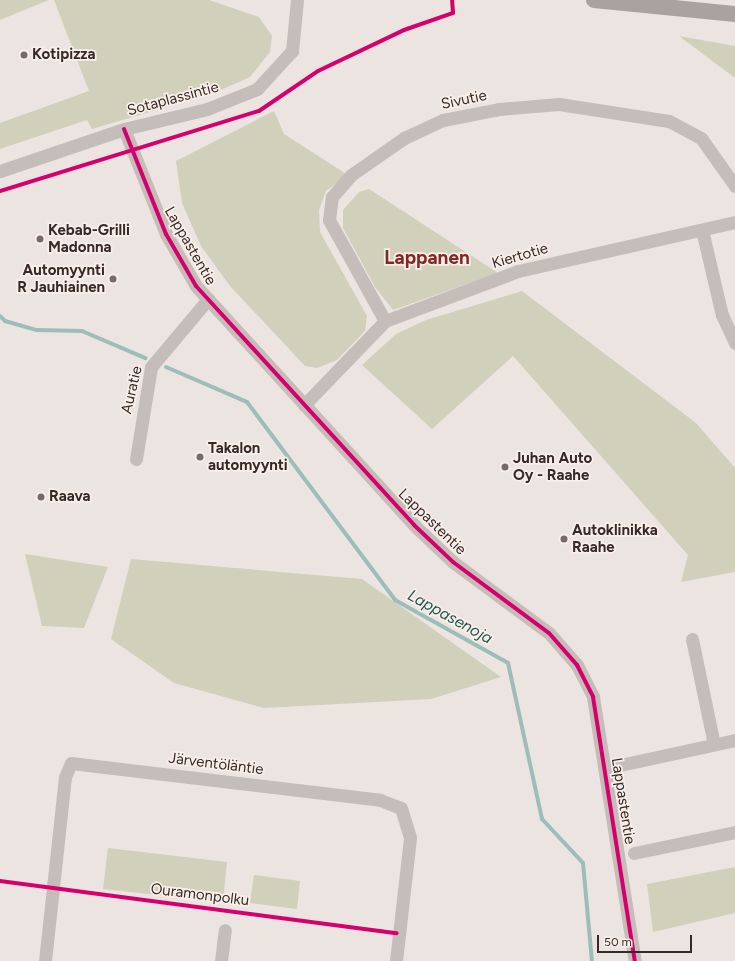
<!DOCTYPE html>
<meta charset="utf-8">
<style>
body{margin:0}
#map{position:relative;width:735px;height:961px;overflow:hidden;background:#ece4e1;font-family:Figtree,sans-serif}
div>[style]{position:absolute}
.green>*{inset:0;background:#d0d0bb}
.stream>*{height:4px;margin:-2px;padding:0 2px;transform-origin:2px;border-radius:2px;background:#9dbeb8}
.minor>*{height:13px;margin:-6.5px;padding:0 6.5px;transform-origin:6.5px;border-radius:6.5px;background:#c5bdba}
.major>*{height:16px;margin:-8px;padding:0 8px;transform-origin:8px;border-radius:8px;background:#aaa29f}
.cycleway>*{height:4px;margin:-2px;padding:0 2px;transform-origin:2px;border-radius:2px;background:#d6006c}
.dots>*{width:11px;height:11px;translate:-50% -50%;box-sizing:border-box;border:2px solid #f9eee8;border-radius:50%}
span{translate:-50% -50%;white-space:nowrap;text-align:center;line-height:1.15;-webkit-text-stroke:3.5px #f9eee8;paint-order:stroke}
.poi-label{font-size:15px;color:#362a28;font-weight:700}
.left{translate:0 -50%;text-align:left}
.right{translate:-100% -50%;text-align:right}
.street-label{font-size:15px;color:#362a28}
.water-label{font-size:16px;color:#1f5650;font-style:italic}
.district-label{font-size:19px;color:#832923;font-weight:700}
.scale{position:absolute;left:597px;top:935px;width:95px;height:18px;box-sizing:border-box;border:2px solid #362a28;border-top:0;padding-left:5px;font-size:12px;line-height:14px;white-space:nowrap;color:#362a28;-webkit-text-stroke:3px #f9eee8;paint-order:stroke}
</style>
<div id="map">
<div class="green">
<i style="clip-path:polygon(0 0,49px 0,0 20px)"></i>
<i style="clip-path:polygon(54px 0,209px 0,259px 17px,272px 36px,270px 52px,250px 77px,214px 93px,92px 129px,87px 120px,0 149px,0 123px,89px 91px)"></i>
<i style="clip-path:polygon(679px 36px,735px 46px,735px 78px)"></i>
<i style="clip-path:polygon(274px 111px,284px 134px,348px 175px,326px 191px,319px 210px,320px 232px,367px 316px,365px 331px,337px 360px,317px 368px,305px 366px,230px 286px,201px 246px,182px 203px,176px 161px)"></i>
<i style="clip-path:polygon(369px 189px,498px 273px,393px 310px,375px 287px,343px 228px,343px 210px,359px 192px)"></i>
<i style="clip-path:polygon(522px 291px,696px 423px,735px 468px,735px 572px,681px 582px,688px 555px,513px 356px,432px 429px,362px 365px,396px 334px,426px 320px)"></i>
<i style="clip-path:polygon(25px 554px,108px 567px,84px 628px,42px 626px)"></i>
<i style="clip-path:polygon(131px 559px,362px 579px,501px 677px,431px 699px,264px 708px,174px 683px,111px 639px)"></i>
<i style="clip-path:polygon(108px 848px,227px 862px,223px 902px,103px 889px)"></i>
<i style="clip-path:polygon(735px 867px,735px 913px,653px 932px,647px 884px)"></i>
<i style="clip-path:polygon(254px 875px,300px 881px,297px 909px,250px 903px)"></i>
</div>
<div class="stream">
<i style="left:0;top:316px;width:7px;rotate:45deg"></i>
<i style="left:5px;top:321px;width:33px;rotate:16deg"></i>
<i style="left:37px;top:330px;width:45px;rotate:1.3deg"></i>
<i style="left:82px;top:331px;width:69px;rotate:23.2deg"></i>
<i style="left:166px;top:367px;width:88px;rotate:23.4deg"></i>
<i style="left:247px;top:402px;width:247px;rotate:53.2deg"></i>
<i style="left:395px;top:600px;width:129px;rotate:29.1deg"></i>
<i style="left:508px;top:663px;width:160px;rotate:77.7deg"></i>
<i style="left:542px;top:819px;width:60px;rotate:47deg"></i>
<i style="left:583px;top:863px;width:98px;rotate:84.8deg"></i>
</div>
<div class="minor">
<i style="left:124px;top:129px;width:113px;rotate:68.2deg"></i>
<i style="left:166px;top:234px;width:60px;rotate:60deg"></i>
<i style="left:196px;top:286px;width:323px;rotate:47.6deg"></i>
<i style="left:414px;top:525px;width:54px;rotate:43.5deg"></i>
<i style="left:453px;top:562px;width:119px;rotate:36.5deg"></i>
<i style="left:549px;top:633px;width:43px;rotate:48.8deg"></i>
<i style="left:577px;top:665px;width:36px;rotate:63deg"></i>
<i style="left:593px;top:697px;width:267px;rotate:81deg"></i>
<i style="left:0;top:171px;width:131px;rotate:-18.7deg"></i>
<i style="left:124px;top:129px;width:85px;rotate:-13.5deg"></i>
<i style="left:207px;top:109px;width:54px;rotate:-21.8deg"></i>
<i style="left:257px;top:89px;width:52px;rotate:-47.4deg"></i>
<i style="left:292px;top:51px;width:51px;rotate:-84.4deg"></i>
<i style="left:702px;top:230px;width:87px;rotate:76.8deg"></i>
<i style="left:722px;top:315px;width:31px;rotate:65deg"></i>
<i style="left:385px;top:321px;width:115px;rotate:-119deg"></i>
<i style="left:329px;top:220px;width:23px;rotate:-83deg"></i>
<i style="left:332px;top:197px;width:29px;rotate:-49deg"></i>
<i style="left:351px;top:175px;width:65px;rotate:-34.9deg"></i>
<i style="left:404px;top:138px;width:43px;rotate:-24.8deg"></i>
<i style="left:443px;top:120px;width:57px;rotate:-11.1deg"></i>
<i style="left:499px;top:109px;width:60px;rotate:-4.8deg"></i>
<i style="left:559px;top:104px;width:111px;rotate:8.8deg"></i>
<i style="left:669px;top:121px;width:36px;rotate:28deg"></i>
<i style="left:701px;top:138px;width:59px;rotate:54.7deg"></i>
<i style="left:304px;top:405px;width:117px;rotate:-46deg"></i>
<i style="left:385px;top:321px;width:142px;rotate:-20.6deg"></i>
<i style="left:518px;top:271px;width:222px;rotate:-12.7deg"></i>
<i style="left:136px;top:459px;width:93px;rotate:-80.7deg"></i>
<i style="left:151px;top:367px;width:89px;rotate:-50deg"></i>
<i style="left:692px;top:639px;width:107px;rotate:78.2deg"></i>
<i style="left:606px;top:768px;width:132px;rotate:-12.2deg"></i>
<i style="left:634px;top:853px;width:103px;rotate:-11.7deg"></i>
<i style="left:45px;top:961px;width:185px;rotate:-83.8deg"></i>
<i style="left:65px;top:777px;width:15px;rotate:-67deg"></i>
<i style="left:71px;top:763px;width:311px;rotate:6.8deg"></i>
<i style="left:380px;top:800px;width:22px;rotate:21deg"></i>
<i style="left:401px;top:808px;width:31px;rotate:73deg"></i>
<i style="left:410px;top:838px;width:124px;rotate:96.5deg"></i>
<i style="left:221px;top:961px;width:31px;rotate:-83deg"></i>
</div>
<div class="major">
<i style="left:594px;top:0;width:142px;rotate:5.7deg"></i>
</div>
<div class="cycleway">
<i style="left:124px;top:129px;width:113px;rotate:68.2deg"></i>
<i style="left:166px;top:234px;width:60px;rotate:60deg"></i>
<i style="left:196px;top:286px;width:323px;rotate:47.6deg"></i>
<i style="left:414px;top:525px;width:54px;rotate:43.5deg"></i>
<i style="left:453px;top:562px;width:119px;rotate:36.5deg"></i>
<i style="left:549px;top:633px;width:43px;rotate:48.8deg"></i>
<i style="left:577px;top:665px;width:36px;rotate:63deg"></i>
<i style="left:593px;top:697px;width:267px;rotate:81deg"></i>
<i style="left:0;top:191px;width:271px;rotate:-17.2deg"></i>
<i style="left:259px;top:111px;width:71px;rotate:-34.1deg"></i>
<i style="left:318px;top:71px;width:95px;rotate:-25.5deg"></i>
<i style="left:404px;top:30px;width:52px;rotate:-19.1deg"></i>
<i style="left:453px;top:13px;width:13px;rotate:-94deg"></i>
<i style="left:0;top:881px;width:400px;rotate:7.5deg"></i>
</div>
<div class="dots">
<i style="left:24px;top:55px;background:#766b69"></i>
<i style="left:40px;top:239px;background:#766b69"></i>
<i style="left:113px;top:279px;background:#766b69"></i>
<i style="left:200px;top:457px;background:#766b69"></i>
<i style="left:505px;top:467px;background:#766b69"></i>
<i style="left:41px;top:497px;background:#766b69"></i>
<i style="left:564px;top:539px;background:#766b69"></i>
</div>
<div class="poi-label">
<span class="left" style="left:32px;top:55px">Kotipizza</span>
<span class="left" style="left:48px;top:239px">Kebab-Grilli<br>Madonna</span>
<span class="right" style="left:105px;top:279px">Automyynti<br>R Jauhiainen</span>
<span class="left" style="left:208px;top:457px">Takalon<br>automyynti</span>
<span class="left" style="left:513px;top:467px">Juhan Auto<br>Oy - Raahe</span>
<span class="left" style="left:49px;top:497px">Raava</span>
<span class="left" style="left:572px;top:539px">Autoklinikka<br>Raahe</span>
</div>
<div class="street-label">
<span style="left:173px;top:99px;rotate:-15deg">Sotaplassintie</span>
<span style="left:464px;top:100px;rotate:-12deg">Sivutie</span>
<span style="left:190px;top:246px;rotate:60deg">Lappastentie</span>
<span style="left:520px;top:256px;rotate:-16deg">Kiertotie</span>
<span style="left:132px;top:390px;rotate:-77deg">Auratie</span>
<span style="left:432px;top:522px;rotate:44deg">Lappastentie</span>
<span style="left:216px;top:764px;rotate:7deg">Järventöläntie</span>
<span style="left:623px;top:801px;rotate:81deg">Lappastentie</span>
<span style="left:200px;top:895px;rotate:7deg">Ouramonpolku</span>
</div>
<div class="water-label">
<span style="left:450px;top:617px;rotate:29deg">Lappasenoja</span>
</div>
<div class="district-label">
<span style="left:427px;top:258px">Lappanen</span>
</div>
<div class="scale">50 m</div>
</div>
